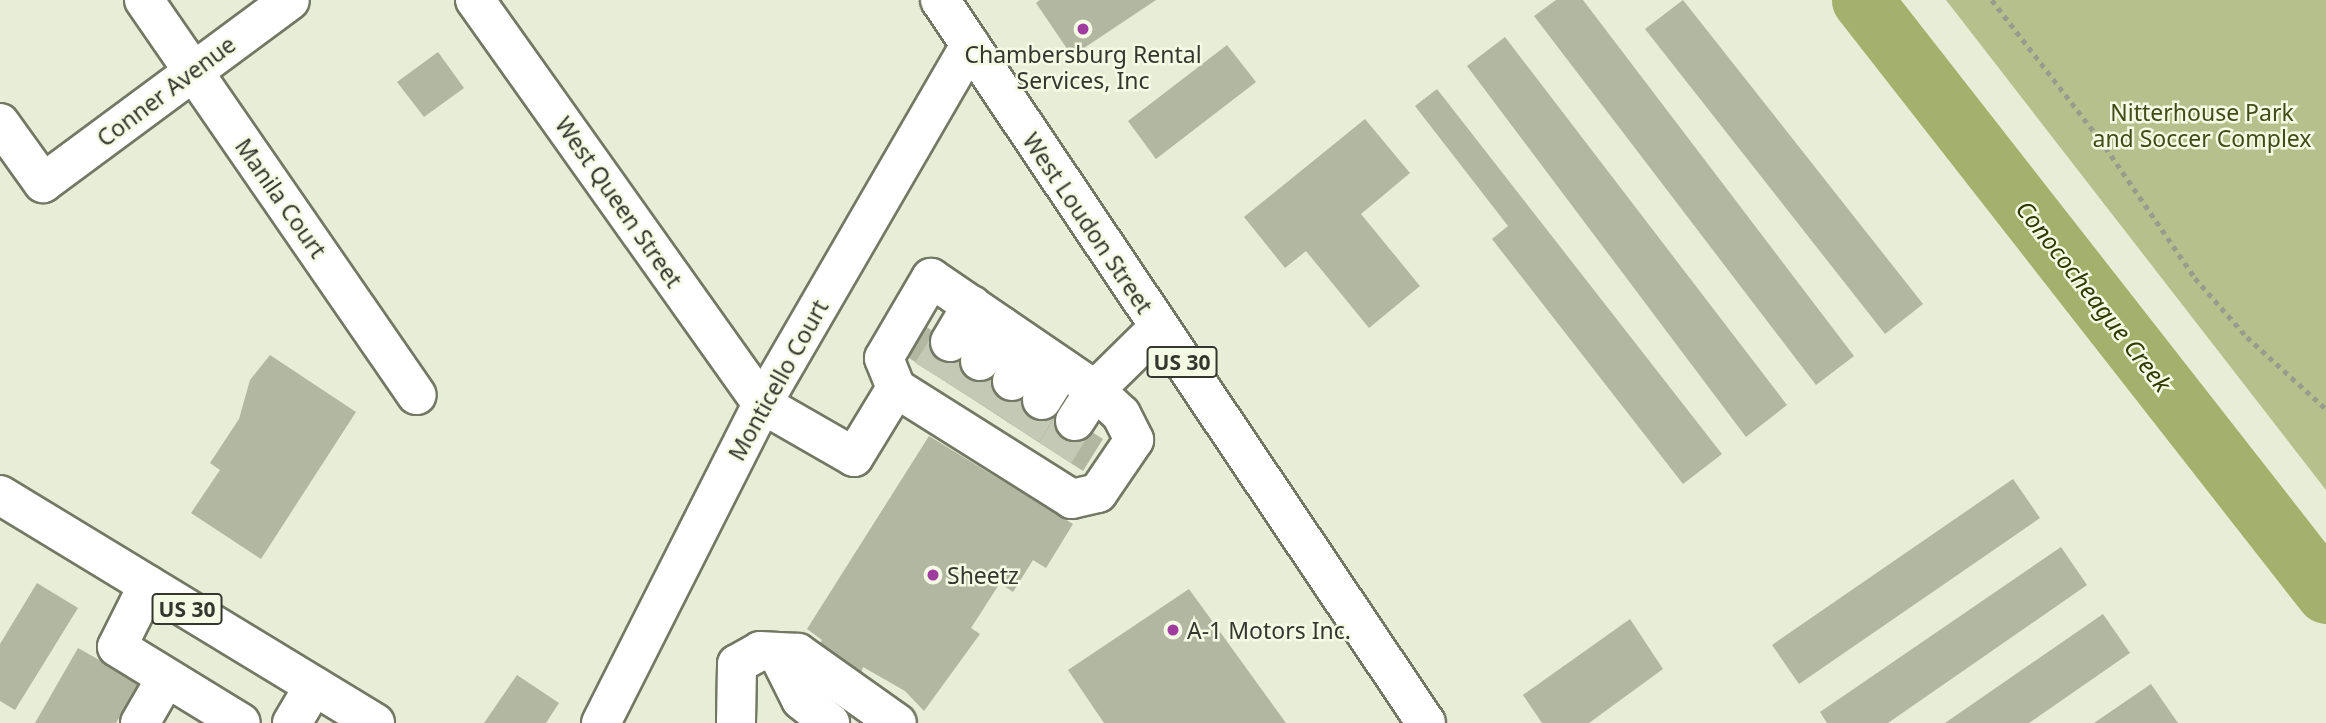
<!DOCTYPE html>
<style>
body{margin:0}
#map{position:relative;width:2326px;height:723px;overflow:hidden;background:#e7edd7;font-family:"Noto Sans",sans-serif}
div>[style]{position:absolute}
.green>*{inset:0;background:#b5c08c}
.river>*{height:61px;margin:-30.5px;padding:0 30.5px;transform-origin:30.5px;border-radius:30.5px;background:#a3b16c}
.building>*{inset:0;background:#b2b7a2}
.minor-tunnel>*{height:38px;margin-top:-19px;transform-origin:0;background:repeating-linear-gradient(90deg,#c3c9b5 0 38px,transparent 0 57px)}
.path>*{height:4.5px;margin-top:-2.25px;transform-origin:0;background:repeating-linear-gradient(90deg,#989c8c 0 5px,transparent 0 10px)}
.roads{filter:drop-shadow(2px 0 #737864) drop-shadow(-2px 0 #737864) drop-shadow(0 2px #737864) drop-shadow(0 -2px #737864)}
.minor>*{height:38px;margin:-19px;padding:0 19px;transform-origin:19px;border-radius:19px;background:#fff}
.highway>*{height:38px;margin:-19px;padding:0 19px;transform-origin:19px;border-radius:19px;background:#fff}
.dots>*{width:19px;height:19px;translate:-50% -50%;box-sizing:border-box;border:4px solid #f5fae4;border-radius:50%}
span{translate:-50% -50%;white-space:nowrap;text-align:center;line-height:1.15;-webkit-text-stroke:5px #f5fae4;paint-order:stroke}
.shield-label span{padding:2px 5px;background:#f5fae4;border:2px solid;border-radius:5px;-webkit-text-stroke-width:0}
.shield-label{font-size:21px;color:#35372f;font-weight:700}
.poi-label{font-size:23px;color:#35372f}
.left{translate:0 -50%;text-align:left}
.street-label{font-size:23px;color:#35372f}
.park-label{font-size:23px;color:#434c18}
.water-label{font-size:24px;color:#313902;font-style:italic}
</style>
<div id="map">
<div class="green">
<i style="clip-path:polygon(1946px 0,2326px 0,2326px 490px)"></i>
</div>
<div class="river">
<i style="left:1862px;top:0;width:753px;rotate:51.96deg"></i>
</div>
<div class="building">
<i style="clip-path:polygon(1040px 0,1156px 0,1072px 56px,1036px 3px)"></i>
<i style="clip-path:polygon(1556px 0,1583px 0,1854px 356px,1816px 385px,1534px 16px)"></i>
<i style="clip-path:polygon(1683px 0,1923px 304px,1885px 334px,1645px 29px)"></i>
<i style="clip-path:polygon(1505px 37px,1787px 405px,1746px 437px,1467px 66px)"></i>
<i style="clip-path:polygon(1227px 45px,1256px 82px,1156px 159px,1128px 121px)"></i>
<i style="clip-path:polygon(438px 52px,464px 88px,424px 117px,397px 82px)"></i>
<i style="clip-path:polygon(1437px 89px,1722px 454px,1683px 484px,1492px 239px,1508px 226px,1415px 106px)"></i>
<i style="clip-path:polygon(1365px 119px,1410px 173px,1361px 214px,1420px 286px,1369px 328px,1306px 251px,1285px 268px,1244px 217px)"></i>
<i style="clip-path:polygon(925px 326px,1103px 439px,1083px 471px,906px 356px)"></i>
<i style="clip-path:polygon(270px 355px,356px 412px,261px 559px,191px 513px,220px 470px,210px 463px,239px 419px,250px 380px)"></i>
<i style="clip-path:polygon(929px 436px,1073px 524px,1046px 568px,1033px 560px,1013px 592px,1000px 583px,971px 628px,980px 634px,924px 711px,905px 691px,863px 667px,860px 677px,815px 652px,822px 640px,807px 629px)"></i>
<i style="clip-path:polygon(2013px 479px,2040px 518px,1799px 684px,1772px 645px)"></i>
<i style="clip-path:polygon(2061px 547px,2087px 585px,1888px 723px,1827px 723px,1820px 712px)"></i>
<i style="clip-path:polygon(37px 583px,78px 608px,15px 710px,0 701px,0 644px)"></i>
<i style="clip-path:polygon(1189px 589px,1286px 723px,1104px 723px,1068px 670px)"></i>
<i style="clip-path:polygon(2103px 614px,2130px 653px,2029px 723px,1945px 723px)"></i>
<i style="clip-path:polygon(1630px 619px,1663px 669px,1589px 723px,1542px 723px,1523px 695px)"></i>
<i style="clip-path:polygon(78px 648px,140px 683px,116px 723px,35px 723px)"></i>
<i style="clip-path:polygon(517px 675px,559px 703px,546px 723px,484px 723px)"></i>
<i style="clip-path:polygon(2151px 684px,2178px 723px,2094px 723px)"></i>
</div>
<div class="minor-tunnel">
<i style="left:931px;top:373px;width:36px;rotate:-58deg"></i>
<i style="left:961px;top:392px;width:36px;rotate:-58deg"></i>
<i style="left:993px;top:412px;width:36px;rotate:-58deg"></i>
<i style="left:1023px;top:432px;width:37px;rotate:-59deg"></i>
<i style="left:1055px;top:453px;width:38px;rotate:-58deg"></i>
</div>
<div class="path">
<i style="left:1992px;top:0;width:176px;rotate:52.2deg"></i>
<i style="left:2100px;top:139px;width:168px;rotate:55.6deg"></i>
<i style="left:2195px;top:278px;width:79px;rotate:48.6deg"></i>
<i style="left:2247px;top:337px;width:107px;rotate:42.3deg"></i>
</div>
<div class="roads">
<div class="minor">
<i style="left:144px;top:0;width:480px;rotate:55.4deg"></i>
<i style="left:475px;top:0;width:496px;rotate:54.6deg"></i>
<i style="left:762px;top:404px;width:106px;rotate:29.9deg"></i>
<i style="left:854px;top:457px;width:81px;rotate:-58.7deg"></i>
<i style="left:0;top:123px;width:74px;rotate:54.4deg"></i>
<i style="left:43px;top:183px;width:307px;rotate:-36.5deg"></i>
<i style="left:950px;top:342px;width:43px;rotate:-59.3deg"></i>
<i style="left:980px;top:361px;width:41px;rotate:-57.8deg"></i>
<i style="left:1012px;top:381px;width:39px;rotate:-60deg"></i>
<i style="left:1042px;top:400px;width:38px;rotate:-58deg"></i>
<i style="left:1075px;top:421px;width:37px;rotate:-57deg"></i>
<i style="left:1095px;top:390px;width:35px;rotate:43deg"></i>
<i style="left:1121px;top:414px;width:29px;rotate:63deg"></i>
<i style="left:1134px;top:440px;width:64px;rotate:124.2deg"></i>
<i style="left:1098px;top:493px;width:27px;rotate:167deg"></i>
<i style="left:1072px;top:499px;width:208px;rotate:-147.8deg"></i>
<i style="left:896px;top:388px;width:32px;rotate:-112deg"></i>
<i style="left:884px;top:358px;width:93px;rotate:-59.6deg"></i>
<i style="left:931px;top:278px;width:199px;rotate:34.3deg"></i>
<i style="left:1095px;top:390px;width:88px;rotate:-44.5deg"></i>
<i style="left:148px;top:585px;width:69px;rotate:116.6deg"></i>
<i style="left:117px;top:647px;width:145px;rotate:31.5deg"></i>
<i style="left:778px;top:654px;width:51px;rotate:63.4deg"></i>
<i style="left:801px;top:700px;width:37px;rotate:38deg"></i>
<i style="left:140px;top:723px;width:52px;rotate:-60deg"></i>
<i style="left:292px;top:723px;width:43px;rotate:-59.3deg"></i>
<i style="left:601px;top:723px;width:357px;rotate:-63.2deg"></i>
<i style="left:762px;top:404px;width:415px;rotate:-59.9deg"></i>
<i style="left:736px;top:723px;width:59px;rotate:-89deg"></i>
<i style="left:737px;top:664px;width:26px;rotate:-29deg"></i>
<i style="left:760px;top:651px;width:38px;rotate:3deg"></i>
<i style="left:798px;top:653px;width:121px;rotate:35.3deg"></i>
</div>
<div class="highway">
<i style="left:940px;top:0;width:871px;rotate:56.09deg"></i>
<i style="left:0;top:495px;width:439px;rotate:31.3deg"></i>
</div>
</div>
<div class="dots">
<i style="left:1083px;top:29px;background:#a03ba0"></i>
<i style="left:933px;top:575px;background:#a03ba0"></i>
<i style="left:1173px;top:630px;background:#a03ba0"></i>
</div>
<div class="shield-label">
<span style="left:1182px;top:362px">US 30</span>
<span style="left:187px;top:609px">US 30</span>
</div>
<div class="poi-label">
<span style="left:1083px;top:67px">Chambersburg Rental<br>Services, Inc</span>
<span class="left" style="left:947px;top:575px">Sheetz</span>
<span class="left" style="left:1187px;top:630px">A-1 Motors Inc.</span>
</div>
<div class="street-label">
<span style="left:166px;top:91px;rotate:-37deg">Conner Avenue</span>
<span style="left:281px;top:198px;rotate:55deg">Manila Court</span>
<span style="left:619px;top:202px;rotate:55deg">West Queen Street</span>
<span style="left:1088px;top:223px;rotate:56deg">West Loudon Street</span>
<span style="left:778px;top:380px;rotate:-61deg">Monticello Court</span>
</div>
<div class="park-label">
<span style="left:2202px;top:125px">Nitterhouse Park<br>and Soccer Complex</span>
</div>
<div class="water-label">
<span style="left:2094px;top:296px;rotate:52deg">Conococheague Creek</span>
</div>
</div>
